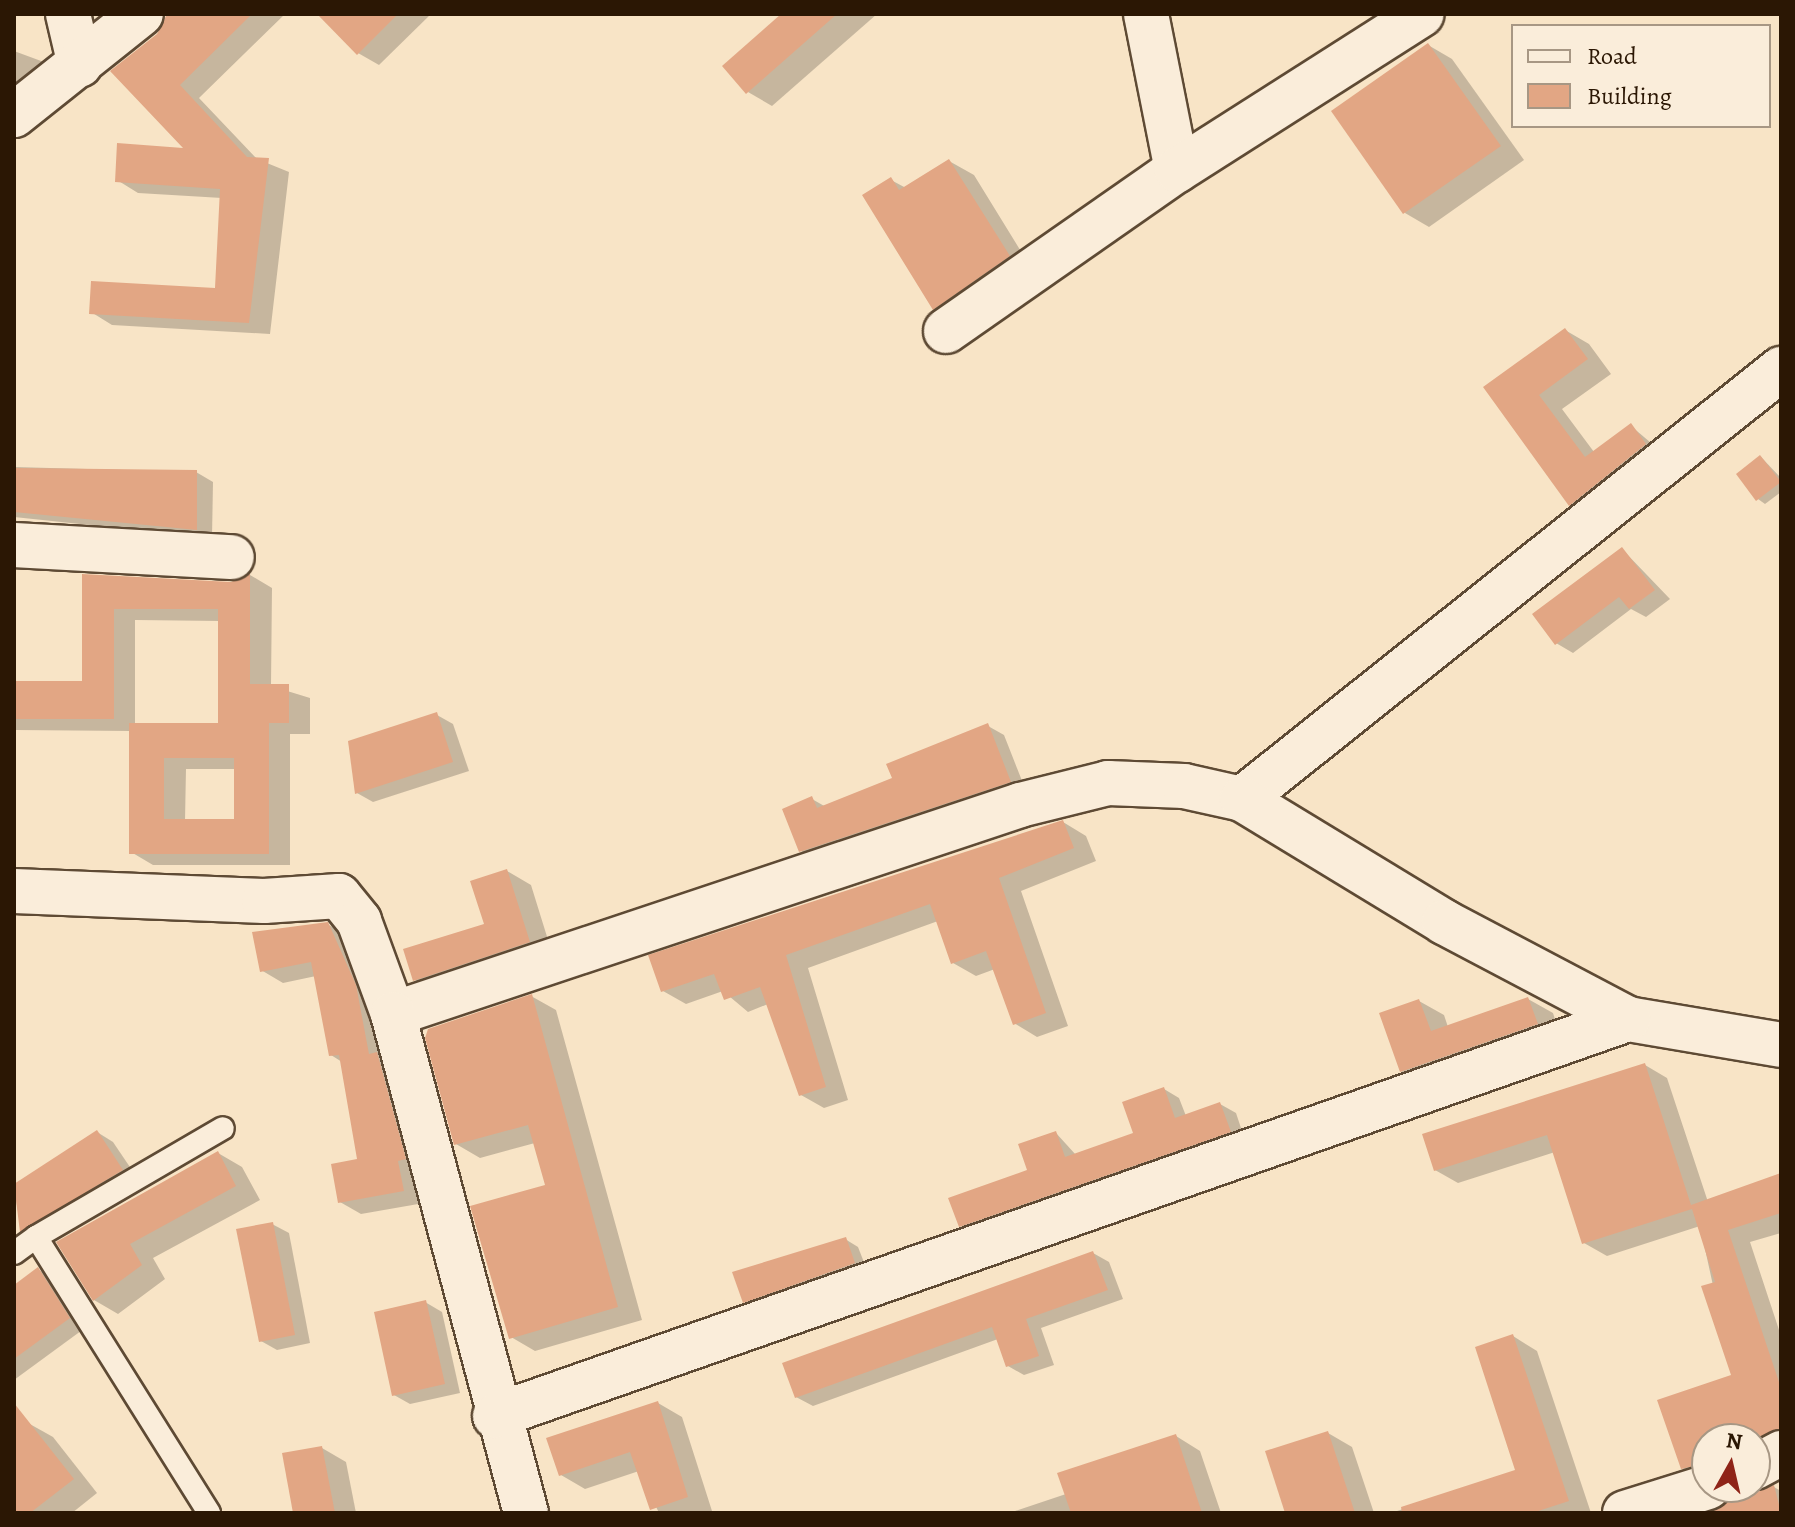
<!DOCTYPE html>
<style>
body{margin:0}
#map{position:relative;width:1795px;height:1527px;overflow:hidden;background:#f8e4c6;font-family:Alegreya,serif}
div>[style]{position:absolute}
.shadow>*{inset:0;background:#0003}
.building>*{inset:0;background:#e2a684}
.roads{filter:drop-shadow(2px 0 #5e4a34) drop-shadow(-2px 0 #5e4a34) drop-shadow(0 2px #5e4a34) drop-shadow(0 -2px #5e4a34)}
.service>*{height:22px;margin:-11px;padding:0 11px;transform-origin:11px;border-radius:11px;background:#faedda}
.minor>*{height:44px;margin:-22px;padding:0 22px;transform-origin:22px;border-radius:22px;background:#faedda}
span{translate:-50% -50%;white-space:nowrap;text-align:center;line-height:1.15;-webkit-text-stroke:7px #faedda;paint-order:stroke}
.frame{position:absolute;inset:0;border:16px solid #2b1704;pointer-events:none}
.legend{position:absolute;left:1511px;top:24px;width:260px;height:104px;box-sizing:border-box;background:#faedda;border:2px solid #a79784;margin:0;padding:10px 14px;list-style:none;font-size:24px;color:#2b1704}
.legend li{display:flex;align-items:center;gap:16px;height:40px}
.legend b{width:40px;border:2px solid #a79784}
.north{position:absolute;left:1691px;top:1423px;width:80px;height:80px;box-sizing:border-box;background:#faedda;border:2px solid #a79784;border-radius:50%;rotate:8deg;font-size:22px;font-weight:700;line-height:32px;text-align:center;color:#2b1704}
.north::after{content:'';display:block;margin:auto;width:28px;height:36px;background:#8f2418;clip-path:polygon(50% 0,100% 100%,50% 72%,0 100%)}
</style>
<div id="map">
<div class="shadow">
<i style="clip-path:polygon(171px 14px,285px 14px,199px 98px,257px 159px,289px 172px,270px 334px,112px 325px,91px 312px,216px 290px,222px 198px,138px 193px,117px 180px,188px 151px,158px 35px)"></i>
<i style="clip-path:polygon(345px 14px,431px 14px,379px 65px,358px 53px)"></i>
<i style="clip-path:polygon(784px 14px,877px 14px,772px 106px,748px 92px)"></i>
<i style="clip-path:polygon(1428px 45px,1452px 59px,1524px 160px,1429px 227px,1405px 213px)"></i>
<i style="clip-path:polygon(14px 51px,52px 65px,14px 97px)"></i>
<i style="clip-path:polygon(949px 161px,974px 175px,1033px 271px,959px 322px,934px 308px,891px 180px,906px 188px)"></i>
<i style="clip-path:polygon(1565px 330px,1589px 344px,1611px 374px,1562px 409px,1594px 452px,1631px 426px,1670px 459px,1595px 518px,1571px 504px,1486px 387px)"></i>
<i style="clip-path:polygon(1761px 457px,1781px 478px,1781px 492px,1765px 504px,1758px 499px)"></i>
<i style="clip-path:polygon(14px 467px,196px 472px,213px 482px,212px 538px,14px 517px)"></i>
<i style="clip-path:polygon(1622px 549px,1670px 599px,1646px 617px,1631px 609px,1573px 653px,1556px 643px)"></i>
<i style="clip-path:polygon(evenodd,250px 575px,272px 588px,271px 686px,310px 698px,310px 734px,290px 734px,290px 865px,153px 865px,131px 852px,131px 731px,14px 730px,14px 683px,84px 683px,84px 576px,231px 584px,250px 575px,135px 620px,220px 621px,220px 725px,135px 725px,135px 620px,250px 575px,186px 769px,236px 769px,236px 821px,185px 821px,186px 769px)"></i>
<i style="clip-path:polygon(437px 715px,453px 724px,469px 771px,373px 802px,357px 793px)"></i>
<i style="clip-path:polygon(988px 726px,1004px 735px,1026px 791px,817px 860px,801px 851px,812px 799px,826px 807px,894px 779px)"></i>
<i style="clip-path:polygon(1063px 822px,1086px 836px,1096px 861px,1021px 891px,1068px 1026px,1037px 1037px,1014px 1023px,995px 969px,976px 976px,953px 963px,938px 921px,808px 968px,848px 1100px,824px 1108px,801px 1095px,768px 1004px,748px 1012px,723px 991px,686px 1004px,663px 991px)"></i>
<i style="clip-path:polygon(507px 871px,531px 885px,553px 956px,439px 994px,415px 980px,487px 925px)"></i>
<i style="clip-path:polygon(327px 924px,349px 936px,424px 1203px,361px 1214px,340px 1202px,360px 1160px,342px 1062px,331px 1055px,316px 976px,283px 983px,261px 970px)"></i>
<i style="clip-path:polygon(531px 996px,556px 1010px,642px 1320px,535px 1351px,511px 1337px,547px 1186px,535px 1143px,480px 1158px,456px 1144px)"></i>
<i style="clip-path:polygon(1528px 999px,1553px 1013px,1561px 1038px,1426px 1085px,1401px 1071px,1419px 1001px,1444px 1015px,1448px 1027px)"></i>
<i style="clip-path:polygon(1645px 1065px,1667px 1078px,1708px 1202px,1781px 1176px,1781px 1233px,1750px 1242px,1781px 1336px,1781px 1452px,1755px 1474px,1755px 1439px,1707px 1439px,1707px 1481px,1682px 1468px,1733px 1377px,1700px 1226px,1607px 1256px,1584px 1243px,1555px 1152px,1458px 1183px,1435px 1170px)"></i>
<i style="clip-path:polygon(1164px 1089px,1179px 1098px,1186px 1116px,1220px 1104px,1236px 1113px,1245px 1140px,976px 1234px,960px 1226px,1029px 1171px,1056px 1133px,1076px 1155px,1136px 1134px)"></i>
<i style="clip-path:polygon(97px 1132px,113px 1142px,138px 1179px,37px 1239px,21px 1230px,14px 1187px)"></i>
<i style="clip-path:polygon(218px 1153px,242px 1167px,260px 1200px,153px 1258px,165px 1279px,118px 1314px,94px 1300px,58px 1243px)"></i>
<i style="clip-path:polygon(272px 1224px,289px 1233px,310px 1343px,277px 1350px,261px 1341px)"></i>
<i style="clip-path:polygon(845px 1239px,858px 1247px,867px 1270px,757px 1309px,744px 1301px)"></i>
<i style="clip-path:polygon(1093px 1253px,1109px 1262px,1123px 1299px,1041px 1328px,1054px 1365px,1024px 1375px,1008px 1366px,998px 1339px,813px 1406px,796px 1397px)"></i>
<i style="clip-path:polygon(39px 1270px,55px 1279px,85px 1328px,14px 1380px,14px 1288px)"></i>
<i style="clip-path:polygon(425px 1302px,442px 1312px,460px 1393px,410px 1404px,394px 1395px)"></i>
<i style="clip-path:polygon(1513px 1336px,1537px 1351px,1591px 1513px,1391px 1513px,1518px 1471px)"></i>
<i style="clip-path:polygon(658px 1403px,682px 1417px,712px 1511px,659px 1513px,639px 1471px,585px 1489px,561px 1475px)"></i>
<i style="clip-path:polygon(28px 1423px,53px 1437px,97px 1493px,72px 1513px,14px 1513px,14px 1434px)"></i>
<i style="clip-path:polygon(1328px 1433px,1352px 1447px,1374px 1513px,1288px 1513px)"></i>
<i style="clip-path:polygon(1176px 1436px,1200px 1451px,1221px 1513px,1009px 1513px,1066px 1494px)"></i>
<i style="clip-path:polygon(322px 1448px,346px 1462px,356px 1513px,295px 1513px)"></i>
<i style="clip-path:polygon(1734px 1487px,1774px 1487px,1781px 1491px,1781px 1513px,1715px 1513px)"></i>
</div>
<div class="building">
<i style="clip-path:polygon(167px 14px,252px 14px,180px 85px,247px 157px,269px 158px,249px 323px,89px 314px,91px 281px,215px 288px,220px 189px,115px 182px,117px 143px,183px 148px,110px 71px,157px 34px)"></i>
<i style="clip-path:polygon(317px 14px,398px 14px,357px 55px)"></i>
<i style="clip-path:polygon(781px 14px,837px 14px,746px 94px,722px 66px)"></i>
<i style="clip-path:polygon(1428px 43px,1501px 146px,1403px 214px,1331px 111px)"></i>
<i style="clip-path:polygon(949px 159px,1010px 256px,933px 310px,862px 195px,891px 177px,899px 190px)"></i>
<i style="clip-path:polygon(1565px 328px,1588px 359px,1539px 395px,1585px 457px,1631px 423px,1646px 444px,1569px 506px,1483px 387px)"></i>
<i style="clip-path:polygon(1760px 455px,1781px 482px,1756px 501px,1736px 474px)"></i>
<i style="clip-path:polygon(14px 468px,197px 470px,197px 530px,14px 512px)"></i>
<i style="clip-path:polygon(1622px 547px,1655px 590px,1629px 609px,1619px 597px,1555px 645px,1532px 614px)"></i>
<i style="clip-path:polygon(evenodd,250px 573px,250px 684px,289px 684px,289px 723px,269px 723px,269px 854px,129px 854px,129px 723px,218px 723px,218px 609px,114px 609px,114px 719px,14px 719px,14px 681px,82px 681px,82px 574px,231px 582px,250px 573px,164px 758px,234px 758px,234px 819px,164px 819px,164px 758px)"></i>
<i style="clip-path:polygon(437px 712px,453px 762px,355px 794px,348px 741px)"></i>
<i style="clip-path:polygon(988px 723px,1011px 782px,799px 852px,782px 809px,812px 796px,817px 808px,892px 778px,886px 764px)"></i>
<i style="clip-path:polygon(1063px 820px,1074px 848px,999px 878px,1046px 1013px,1013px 1025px,986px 951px,951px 964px,930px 904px,786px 955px,826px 1087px,799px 1096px,760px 987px,724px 1000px,714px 974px,661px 992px,648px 955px)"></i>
<i style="clip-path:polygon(507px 869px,530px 942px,413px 981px,403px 949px,484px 924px,470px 881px)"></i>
<i style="clip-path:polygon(328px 922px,356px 985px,369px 1054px,377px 1052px,406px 1159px,398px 1161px,404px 1191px,338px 1203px,331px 1164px,357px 1159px,339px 1055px,329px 1056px,311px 962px,260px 972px,252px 932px)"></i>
<i style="clip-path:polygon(532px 994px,618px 1307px,509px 1339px,470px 1206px,545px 1185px,528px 1125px,454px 1145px,425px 1038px,428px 1029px)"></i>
<i style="clip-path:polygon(1528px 997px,1538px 1024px,1400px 1072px,1379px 1013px,1419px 999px,1431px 1031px)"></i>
<i style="clip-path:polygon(1645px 1063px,1691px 1205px,1781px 1173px,1781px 1213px,1728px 1230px,1781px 1388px,1781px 1428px,1754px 1439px,1707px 1439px,1707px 1463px,1681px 1469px,1657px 1400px,1731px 1375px,1701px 1286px,1715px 1282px,1692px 1209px,1582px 1244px,1547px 1135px,1434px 1171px,1422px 1134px)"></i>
<i style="clip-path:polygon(1164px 1087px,1175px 1118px,1220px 1102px,1231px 1132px,959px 1227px,948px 1198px,1027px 1170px,1018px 1144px,1056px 1131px,1065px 1157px,1133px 1133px,1122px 1102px)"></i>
<i style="clip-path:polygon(97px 1130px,123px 1170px,20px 1232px,14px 1184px)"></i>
<i style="clip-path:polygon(218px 1151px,236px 1186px,130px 1244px,142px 1265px,93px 1301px,56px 1242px)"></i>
<i style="clip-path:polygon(273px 1222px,295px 1335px,259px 1342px,236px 1229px)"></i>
<i style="clip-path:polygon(846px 1237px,855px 1263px,743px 1303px,732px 1272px)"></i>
<i style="clip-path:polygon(1093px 1251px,1108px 1290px,1026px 1319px,1039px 1356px,1006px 1367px,992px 1327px,795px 1398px,782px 1363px)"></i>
<i style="clip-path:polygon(38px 1267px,70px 1318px,14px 1359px,14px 1285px)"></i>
<i style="clip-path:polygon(426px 1300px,445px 1384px,392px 1396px,374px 1312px)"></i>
<i style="clip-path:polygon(1513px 1334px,1569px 1501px,1532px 1513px,1402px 1513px,1401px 1507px,1515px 1470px,1475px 1347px)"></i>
<i style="clip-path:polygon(658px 1401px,688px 1497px,650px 1510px,630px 1452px,559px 1476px,546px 1438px)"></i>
<i style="clip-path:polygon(14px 1403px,74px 1479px,30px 1513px,14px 1513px)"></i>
<i style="clip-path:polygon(1328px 1431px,1355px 1513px,1285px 1513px,1265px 1451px)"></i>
<i style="clip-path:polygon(1176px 1434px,1202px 1513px,1071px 1513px,1057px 1473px)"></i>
<i style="clip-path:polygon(322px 1446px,335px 1513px,293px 1513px,282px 1453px)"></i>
<i style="clip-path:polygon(1774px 1485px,1781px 1513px,1709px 1513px,1727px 1503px,1732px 1487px,1755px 1492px)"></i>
</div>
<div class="roads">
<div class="service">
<i style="left:36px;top:1237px;width:216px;rotate:-30.2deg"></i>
<i style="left:14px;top:1253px;width:27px;rotate:-36deg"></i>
<i style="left:36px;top:1237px;width:326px;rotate:57.9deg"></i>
</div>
<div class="minor">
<i style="left:68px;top:14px;width:52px;rotate:76.8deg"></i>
<i style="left:1146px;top:14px;width:159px;rotate:78.8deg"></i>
<i style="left:14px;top:115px;width:162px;rotate:-38.5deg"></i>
<i style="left:946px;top:331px;width:282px;rotate:-34.9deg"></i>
<i style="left:1177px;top:170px;width:290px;rotate:-32.5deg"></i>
<i style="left:14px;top:545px;width:218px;rotate:3.2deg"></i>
<i style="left:1242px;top:799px;width:690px;rotate:-38.58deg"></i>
<i style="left:14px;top:891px;width:250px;rotate:2.3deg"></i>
<i style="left:264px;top:901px;width:75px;rotate:-3.8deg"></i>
<i style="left:339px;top:896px;width:32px;rotate:51deg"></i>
<i style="left:359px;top:921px;width:99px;rotate:69.9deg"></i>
<i style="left:393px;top:1014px;width:661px;rotate:-18.43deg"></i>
<i style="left:1020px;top:805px;width:91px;rotate:-14deg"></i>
<i style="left:1108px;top:783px;width:76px;rotate:2.3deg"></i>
<i style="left:1184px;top:786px;width:59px;rotate:12.6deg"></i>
<i style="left:1242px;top:799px;width:237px;rotate:31.3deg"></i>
<i style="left:1444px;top:922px;width:208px;rotate:27.8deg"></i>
<i style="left:1628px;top:1019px;width:155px;rotate:9.6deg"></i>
<i style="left:393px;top:1014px;width:516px;rotate:75.08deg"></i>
<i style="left:495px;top:1416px;width:1201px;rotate:-19.31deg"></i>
<i style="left:1755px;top:1467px;width:30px;rotate:-28deg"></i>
<i style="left:1625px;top:1513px;width:87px;rotate:-17.4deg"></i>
</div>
</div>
<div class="frame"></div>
<ul class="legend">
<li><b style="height:10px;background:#faedda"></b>Road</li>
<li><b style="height:22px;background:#e2a684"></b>Building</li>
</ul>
<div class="north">N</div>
</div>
